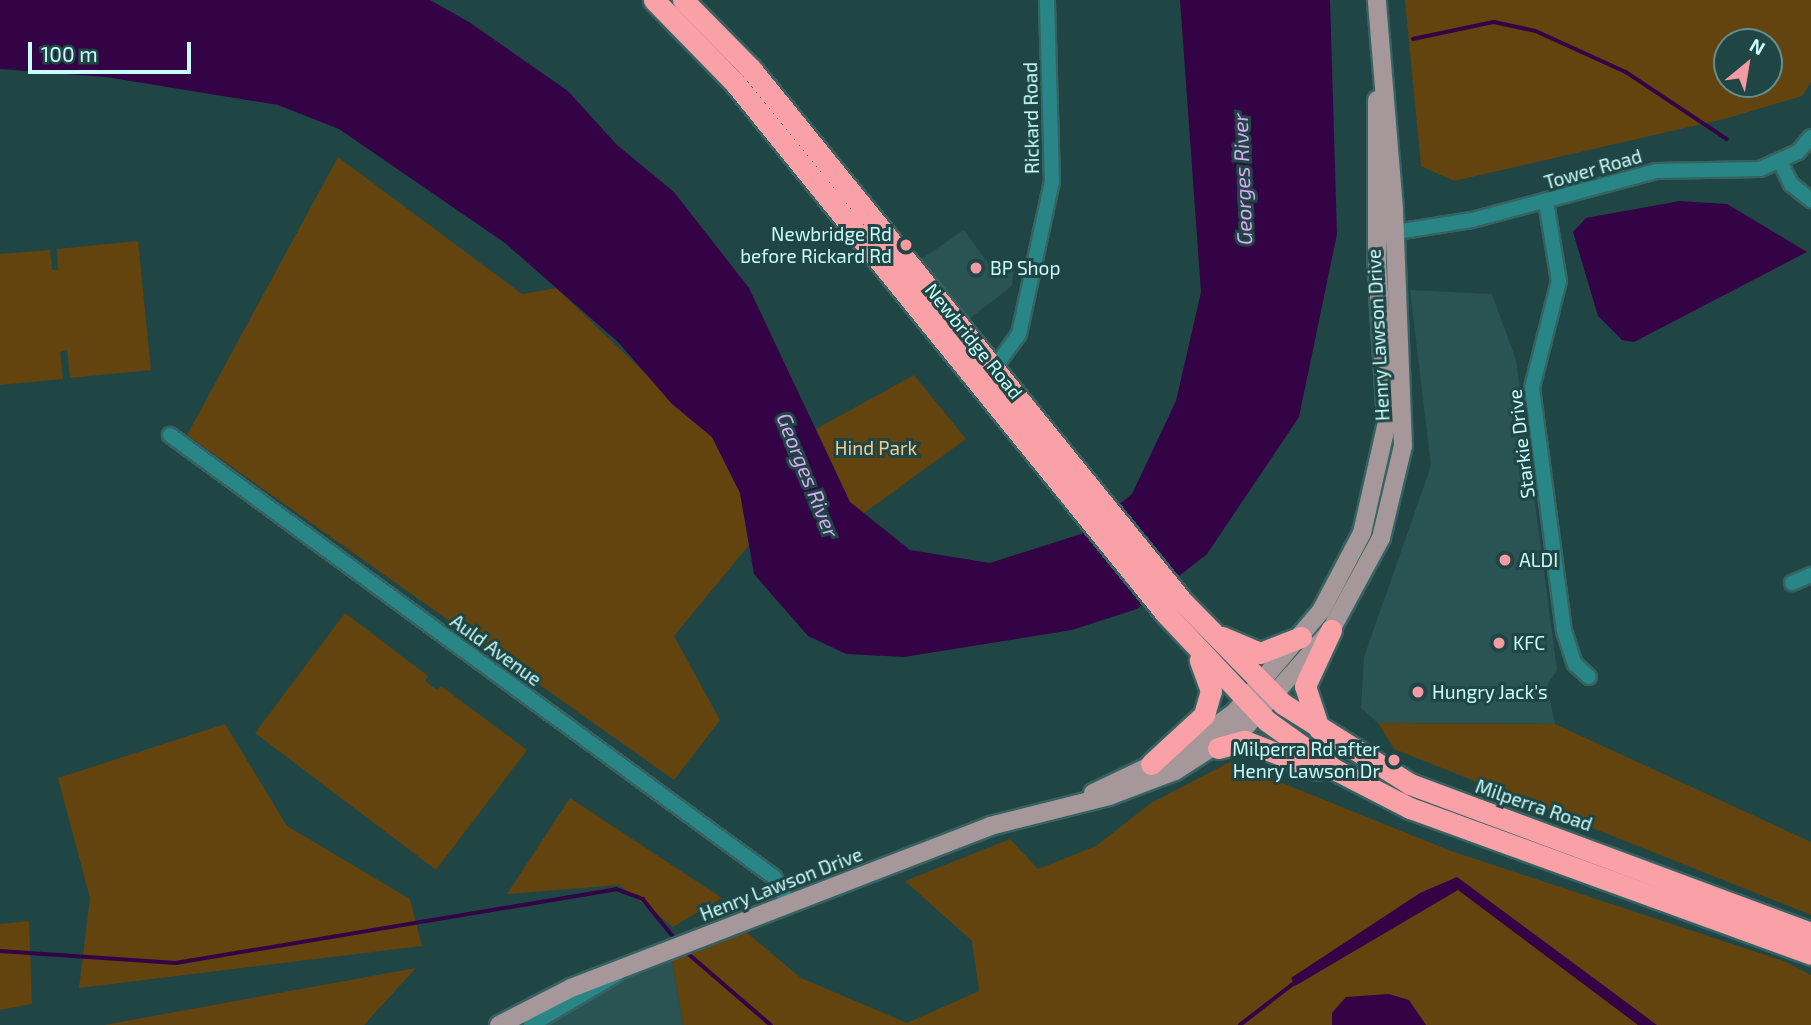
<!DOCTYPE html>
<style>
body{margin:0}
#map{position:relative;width:1811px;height:1025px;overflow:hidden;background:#204545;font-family:"Exo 2",sans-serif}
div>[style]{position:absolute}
.built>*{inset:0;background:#2a5353}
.green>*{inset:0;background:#63430e}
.water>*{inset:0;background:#340346}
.stream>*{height:3.5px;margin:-1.75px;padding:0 1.75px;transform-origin:1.75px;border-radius:1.75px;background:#340346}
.roads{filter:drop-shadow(2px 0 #366261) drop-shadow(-2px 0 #366261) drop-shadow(0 2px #366261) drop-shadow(0 -2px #366261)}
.minor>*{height:14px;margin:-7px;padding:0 7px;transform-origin:7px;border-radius:7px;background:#288786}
.major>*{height:18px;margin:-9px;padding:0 9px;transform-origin:9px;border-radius:9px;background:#a6979a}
.highway>*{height:21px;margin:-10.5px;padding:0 10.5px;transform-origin:10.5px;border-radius:10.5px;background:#faa1a8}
.dots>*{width:19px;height:19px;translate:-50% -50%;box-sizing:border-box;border:4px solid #204545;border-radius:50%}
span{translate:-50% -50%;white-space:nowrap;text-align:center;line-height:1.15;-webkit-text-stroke:6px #204545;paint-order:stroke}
.street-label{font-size:19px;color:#c8fefc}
.poi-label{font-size:19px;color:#c8fefc}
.right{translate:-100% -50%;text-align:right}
.left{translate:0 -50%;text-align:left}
.park-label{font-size:19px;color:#f4ca91}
.water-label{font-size:21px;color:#dba8f3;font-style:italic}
.north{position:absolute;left:1713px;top:28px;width:70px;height:70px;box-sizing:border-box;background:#204545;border:2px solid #638f8e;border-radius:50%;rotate:30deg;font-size:19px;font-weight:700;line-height:28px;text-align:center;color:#c8fefc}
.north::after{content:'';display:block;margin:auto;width:24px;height:32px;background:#f49aa2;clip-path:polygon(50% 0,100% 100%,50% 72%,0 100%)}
.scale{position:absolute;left:28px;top:42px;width:163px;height:32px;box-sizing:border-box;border:4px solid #c8fefc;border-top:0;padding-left:9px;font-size:21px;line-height:24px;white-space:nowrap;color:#c8fefc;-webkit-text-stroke:5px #204545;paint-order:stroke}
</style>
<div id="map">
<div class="built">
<i style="clip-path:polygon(964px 230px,998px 277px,1014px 270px,1012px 286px,965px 322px,917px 262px)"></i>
<i style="clip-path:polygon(1410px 290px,1492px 294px,1516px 360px,1557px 670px,1547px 685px,1555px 724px,1378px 723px,1361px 708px,1364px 657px,1431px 466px)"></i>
<i style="clip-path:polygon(672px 960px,683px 1025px,549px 1025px,606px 985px)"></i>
</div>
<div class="green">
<i style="clip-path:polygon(evenodd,1405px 0,1811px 0,1811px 82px,1802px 96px,1728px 118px,1454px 181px,1421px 166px,1405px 0,1727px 42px,1769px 42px,1769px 84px,1727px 84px,1727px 42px)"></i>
<i style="clip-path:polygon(338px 157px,522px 294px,556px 288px,712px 437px,740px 493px,749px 545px,674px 636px,720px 720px,674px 780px,187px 435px)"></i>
<i style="clip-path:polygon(138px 241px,151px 370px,70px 378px,67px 350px,60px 352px,63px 379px,0 385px,0 254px,50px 250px,52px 270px,58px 270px,57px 249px)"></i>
<i style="clip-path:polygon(914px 375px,966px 439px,864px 513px,850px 502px,816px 429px)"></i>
<i style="clip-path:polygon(345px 613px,428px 676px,425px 681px,437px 690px,441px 686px,527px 750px,436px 870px,255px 733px)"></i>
<i style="clip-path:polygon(1378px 723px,1555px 724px,1811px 842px,1811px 915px,1394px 749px)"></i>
<i style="clip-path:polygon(225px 724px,287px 826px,410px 899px,422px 946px,79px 988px,90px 898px,58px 778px)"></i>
<i style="clip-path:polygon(1230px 762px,1451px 851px,1784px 961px,1811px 975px,1811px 1025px,683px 1025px,672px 960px,746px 932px,801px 978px,907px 1023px,979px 991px,972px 941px,905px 881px,1010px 839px,1038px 869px,1096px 846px,1151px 803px)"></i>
<i style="clip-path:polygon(570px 798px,722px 898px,673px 927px,619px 885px,507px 894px)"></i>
<i style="clip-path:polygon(29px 921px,32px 1004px,0 1010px,0 924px)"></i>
<i style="clip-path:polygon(416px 968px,364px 1025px,104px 1025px)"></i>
</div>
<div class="water">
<i style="clip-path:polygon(0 0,430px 0,469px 22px,568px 91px,617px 145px,674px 192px,749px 288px,850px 502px,910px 550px,990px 563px,1084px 533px,1132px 494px,1176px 401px,1201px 292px,1180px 0,1330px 0,1337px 234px,1299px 417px,1207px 554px,1137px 609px,1072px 630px,904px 657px,846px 654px,808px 636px,754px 574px,740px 493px,712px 437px,672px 404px,618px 342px,505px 243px,339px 129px,278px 105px,106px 77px,0 69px)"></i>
<i style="clip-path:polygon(1680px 201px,1727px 204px,1807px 252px,1634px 342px,1622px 340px,1598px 316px,1573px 232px,1586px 218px)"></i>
<i style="clip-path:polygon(1457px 877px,1657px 1025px,1638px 1025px,1458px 890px,1295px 986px,1291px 978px,1420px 893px)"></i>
<i style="clip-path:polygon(1389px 994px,1409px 1000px,1426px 1025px,1332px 1025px,1332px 1013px,1346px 997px)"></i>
</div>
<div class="stream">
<i style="left:1413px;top:39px;width:83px;rotate:-11.9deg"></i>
<i style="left:1494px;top:22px;width:43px;rotate:12.1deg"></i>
<i style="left:1536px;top:31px;width:99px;rotate:24.5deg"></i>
<i style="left:1626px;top:72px;width:121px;rotate:33.6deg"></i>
<i style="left:683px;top:949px;width:116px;rotate:40.8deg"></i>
<i style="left:0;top:951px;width:176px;rotate:3.9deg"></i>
<i style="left:176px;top:963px;width:446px;rotate:-9.5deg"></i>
<i style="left:616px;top:889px;width:29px;rotate:20deg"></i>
<i style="left:643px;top:899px;width:53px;rotate:51.2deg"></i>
<i style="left:1240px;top:1025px;width:72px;rotate:-37.7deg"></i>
</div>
<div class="roads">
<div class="minor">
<i style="left:1781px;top:163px;width:23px;rotate:65deg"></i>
<i style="left:1791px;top:184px;width:26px;rotate:39deg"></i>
<i style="left:1546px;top:202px;width:80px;rotate:80.7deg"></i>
<i style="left:1559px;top:281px;width:110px;rotate:104.2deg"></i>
<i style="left:1532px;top:388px;width:245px;rotate:82.5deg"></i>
<i style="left:1564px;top:631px;width:35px;rotate:72deg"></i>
<i style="left:1575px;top:664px;width:19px;rotate:43deg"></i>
<i style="left:1377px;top:235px;width:96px;rotate:-9deg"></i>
<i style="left:1472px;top:220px;width:190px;rotate:-14.9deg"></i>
<i style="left:1656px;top:171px;width:104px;rotate:-1.1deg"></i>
<i style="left:1760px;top:169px;width:42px;rotate:-24.1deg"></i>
<i style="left:1798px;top:152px;width:20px;rotate:-49deg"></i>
<i style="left:990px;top:374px;width:49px;rotate:-54.1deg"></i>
<i style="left:1019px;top:334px;width:156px;rotate:-77.8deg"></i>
<i style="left:1052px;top:182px;width:182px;rotate:-91.6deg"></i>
<i style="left:170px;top:435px;width:748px;rotate:36.2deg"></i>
<i style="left:774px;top:877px;width:31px;rotate:61deg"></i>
<i style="left:1792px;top:583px;width:21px;rotate:-23deg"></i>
<i style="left:531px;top:1025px;width:99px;rotate:-30.5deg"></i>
</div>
<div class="major">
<i style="left:1093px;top:793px;width:98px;rotate:-25.5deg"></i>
<i style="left:1181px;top:751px;width:67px;rotate:-35.8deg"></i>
<i style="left:1235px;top:712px;width:133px;rotate:-49.6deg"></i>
<i style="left:1321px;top:611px;width:88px;rotate:-62.3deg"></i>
<i style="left:1362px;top:533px;width:114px;rotate:-77.3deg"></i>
<i style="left:1387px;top:422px;width:158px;rotate:-93.6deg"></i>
<i style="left:1377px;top:264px;width:164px;rotate:-90deg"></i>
<i style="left:499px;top:1025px;width:81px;rotate:-27.2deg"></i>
<i style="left:571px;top:988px;width:449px;rotate:-21.1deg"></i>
<i style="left:990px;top:826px;width:123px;rotate:-14.1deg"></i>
<i style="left:1109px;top:796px;width:71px;rotate:-20.7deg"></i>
<i style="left:1175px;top:771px;width:85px;rotate:-32.6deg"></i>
<i style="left:1247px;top:725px;width:127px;rotate:-48.5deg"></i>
<i style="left:1331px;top:630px;width:105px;rotate:-61.5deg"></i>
<i style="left:1381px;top:538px;width:95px;rotate:-76.6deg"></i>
<i style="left:1403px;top:446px;width:237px;rotate:-92.2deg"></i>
<i style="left:1394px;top:209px;width:210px;rotate:-94.7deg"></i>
</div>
<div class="highway">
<i style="left:654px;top:0;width:116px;rotate:45.7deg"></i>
<i style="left:735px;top:83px;width:684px;rotate:50.93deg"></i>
<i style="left:1166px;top:614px;width:147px;rotate:46.7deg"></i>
<i style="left:1267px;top:721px;width:82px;rotate:35.6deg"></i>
<i style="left:1334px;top:769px;width:85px;rotate:27.2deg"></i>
<i style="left:1410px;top:808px;width:427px;rotate:20deg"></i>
<i style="left:683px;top:0;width:97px;rotate:45.4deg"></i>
<i style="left:751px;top:69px;width:685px;rotate:50.99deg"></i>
<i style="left:1182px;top:601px;width:144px;rotate:45.6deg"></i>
<i style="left:1283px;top:704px;width:150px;rotate:32.2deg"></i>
<i style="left:1410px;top:784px;width:428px;rotate:20.4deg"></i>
<i style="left:1222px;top:637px;width:41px;rotate:22.8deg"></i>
<i style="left:1260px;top:653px;width:44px;rotate:-21.3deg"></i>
<i style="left:1319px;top:729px;width:45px;rotate:-108deg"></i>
<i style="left:1305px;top:686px;width:62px;rotate:-65.1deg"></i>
<i style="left:1218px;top:748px;width:28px;rotate:-15deg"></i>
<i style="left:1245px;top:741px;width:77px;rotate:21.3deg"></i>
<i style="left:1151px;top:764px;width:72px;rotate:-42.8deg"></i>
<i style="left:1204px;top:715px;width:25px;rotate:-74deg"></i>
<i style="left:1211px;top:691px;width:33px;rotate:-110deg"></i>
</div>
</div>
<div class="dots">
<i style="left:906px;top:245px;background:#f49aa2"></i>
<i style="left:976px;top:268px;background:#f49aa2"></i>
<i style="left:1505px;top:560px;background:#f49aa2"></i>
<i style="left:1499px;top:643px;background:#f49aa2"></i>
<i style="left:1418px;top:692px;background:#f49aa2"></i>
<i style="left:1394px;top:760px;background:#f49aa2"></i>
</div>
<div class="street-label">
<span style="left:1031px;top:118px;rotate:-91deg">Rickard Road</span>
<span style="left:1593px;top:169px;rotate:-16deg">Tower Road</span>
<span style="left:1378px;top:335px;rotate:-93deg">Henry Lawson Drive</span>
<span style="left:974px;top:341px;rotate:51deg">Newbridge Road</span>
<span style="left:1521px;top:444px;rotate:-97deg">Starkie Drive</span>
<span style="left:496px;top:650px;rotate:36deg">Auld Avenue</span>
<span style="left:1534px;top:805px;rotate:19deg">Milperra Road</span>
<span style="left:781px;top:884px;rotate:-21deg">Henry Lawson Drive</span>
</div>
<div class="poi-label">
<span class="right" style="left:892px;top:245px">Newbridge Rd<br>before Rickard Rd</span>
<span class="left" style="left:990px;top:268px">BP Shop</span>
<span class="left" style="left:1519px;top:560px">ALDI</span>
<span class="left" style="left:1513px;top:643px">KFC</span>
<span class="left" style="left:1432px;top:692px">Hungry Jack's</span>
<span class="right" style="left:1380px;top:760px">Milperra Rd after<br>Henry Lawson Dr</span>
</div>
<div class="park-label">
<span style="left:876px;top:448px">Hind Park</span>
</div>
<div class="water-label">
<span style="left:1242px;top:179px;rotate:-92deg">Georges River</span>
<span style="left:808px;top:475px;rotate:68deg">Georges River</span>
</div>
<div class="north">N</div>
<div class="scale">100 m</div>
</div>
